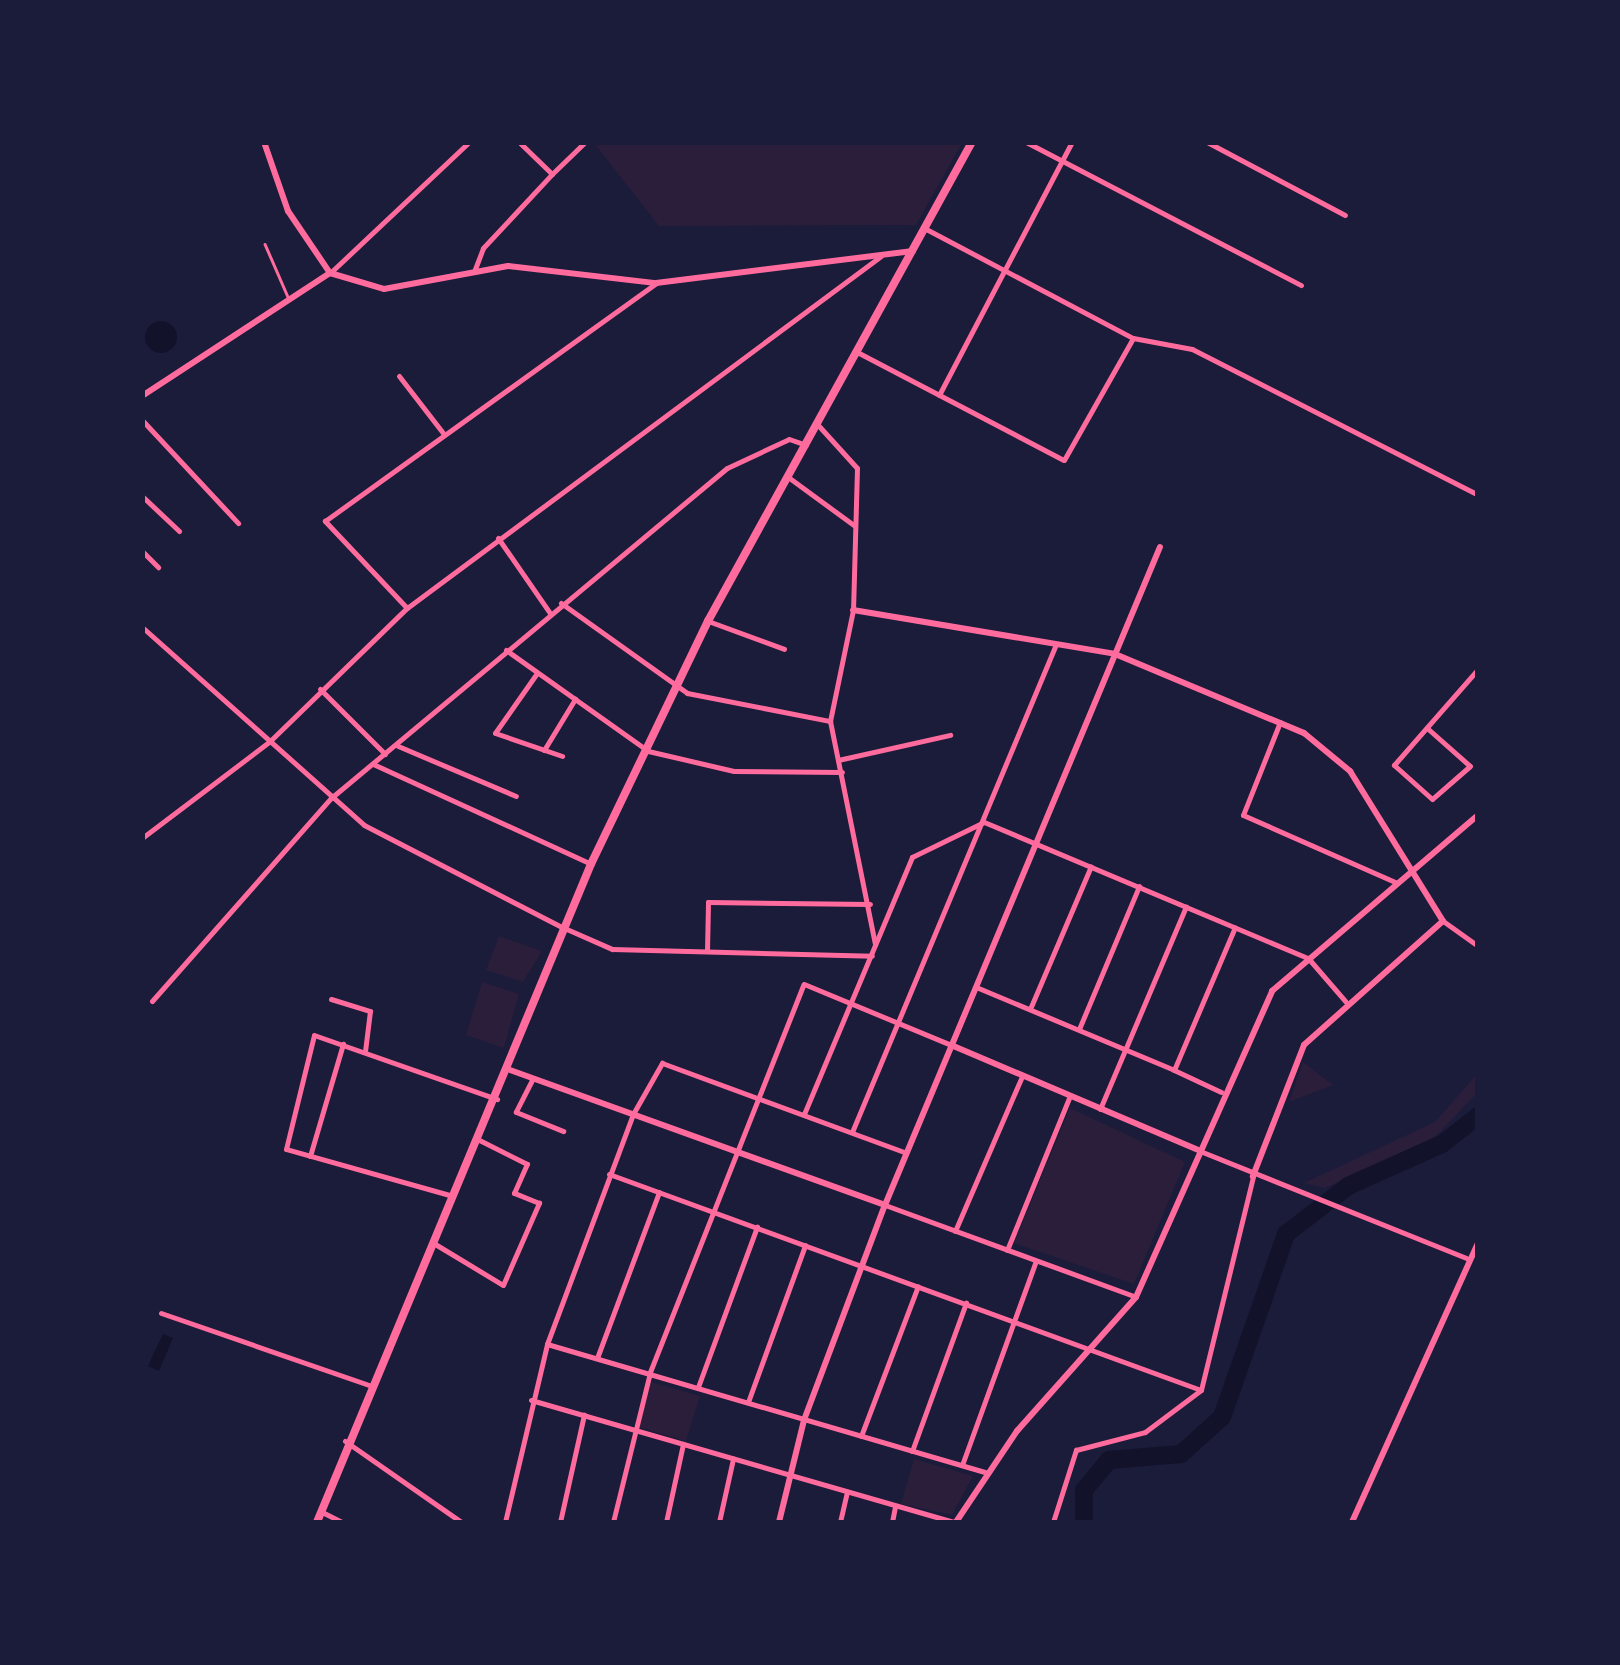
<!DOCTYPE html>
<style>
body{margin:0}
#map{position:relative;width:1620px;height:1665px;overflow:hidden;background:#1b1b3a;font-family:"Libre Baskerville",serif}
div>[style]{position:absolute}
.green>*{inset:0;background:#2a1e3b}
.water>*{inset:0;background:#12122b}
.round{border-radius:50%}
.river>*{height:18px;margin:-9px;padding:0 9px;transform-origin:9px;border-radius:9px;background:#12122b}
.service>*{height:2.5px;margin:-1.25px;padding:0 1.25px;transform-origin:1.25px;border-radius:1.25px;background:#ff6b9d}
.minor>*{height:5px;margin:-2.5px;padding:0 2.5px;transform-origin:2.5px;border-radius:2.5px;background:#ff6b9d}
.tertiary>*{height:6px;margin:-3px;padding:0 3px;transform-origin:3px;border-radius:3px;background:#ff6b9d}
.secondary>*{height:8px;margin:-4px;padding:0 4px;transform-origin:4px;border-radius:4px;background:#ff6b9d}
span{translate:-50% -50%;white-space:nowrap;text-align:center;line-height:1.15;-webkit-text-stroke:10px #1b1b3a;paint-order:stroke}
.frame{position:absolute;inset:0;border:145px solid #1b1b3a;pointer-events:none}
</style>
<div id="map">
<div class="green">
<i style="clip-path:polygon(594px 143px,594px 142px,962px 143px,916px 225px,659px 226px)"></i>
<i style="clip-path:polygon(499px 936px,542px 951px,523px 982px,486px 970px)"></i>
<i style="clip-path:polygon(482px 982px,519px 994px,504px 1048px,466px 1035px)"></i>
<i style="clip-path:polygon(1303px 1062px,1333px 1085px,1289px 1102px)"></i>
<i style="clip-path:polygon(1477px 1074px,1477px 1093px,1436px 1136px,1325px 1188px,1304px 1183px,1435px 1122px)"></i>
<i style="clip-path:polygon(1070px 1108px,1185px 1162px,1134px 1284px,1014px 1243px)"></i>
<i style="clip-path:polygon(651px 1382px,700px 1396px,686px 1441px,638px 1427px)"></i>
<i style="clip-path:polygon(914px 1459px,973px 1476px,952px 1515px,901px 1504px)"></i>
</div>
<div class="water">
<i class="round" style="left:145px;top:321px;width:32px;height:32px"></i>
<i style="clip-path:polygon(163px 1334px,173px 1338px,159px 1371px,148px 1366px)"></i>
</div>
<div class="river">
<i style="left:1084px;top:1522px;width:32px;rotate:-90deg"></i>
<i style="left:1084px;top:1490px;width:39px;rotate:-50deg"></i>
<i style="left:1109px;top:1460px;width:72px;rotate:-4.8deg"></i>
<i style="left:1181px;top:1454px;width:55px;rotate:-42.1deg"></i>
<i style="left:1222px;top:1417px;width:194px;rotate:-70.7deg"></i>
<i style="left:1286px;top:1234px;width:78px;rotate:-37.7deg"></i>
<i style="left:1348px;top:1186px;width:103px;rotate:-24.1deg"></i>
<i style="left:1442px;top:1144px;width:46px;rotate:-37.9deg"></i>
</div>
<div class="service">
<i style="left:265px;top:244px;width:58px;rotate:66.5deg"></i>
</div>
<div class="minor">
<i style="left:519px;top:142px;width:46px;rotate:44.1deg"></i>
<i style="left:552px;top:174px;width:46px;rotate:-44.1deg"></i>
<i style="left:1026px;top:142px;width:310px;rotate:27.5deg"></i>
<i style="left:1207px;top:142px;width:156px;rotate:27.9deg"></i>
<i style="left:926px;top:229px;width:234px;rotate:27.8deg"></i>
<i style="left:1133px;top:338px;width:60px;rotate:10.6deg"></i>
<i style="left:1192px;top:349px;width:321px;rotate:27deg"></i>
<i style="left:475px;top:269px;width:22px;rotate:-69deg"></i>
<i style="left:483px;top:248px;width:101px;rotate:-47deg"></i>
<i style="left:330px;top:273px;width:191px;rotate:-43.3deg"></i>
<i style="left:857px;top:352px;width:233px;rotate:27.6deg"></i>
<i style="left:1064px;top:460px;width:140px;rotate:-60.5deg"></i>
<i style="left:399px;top:376px;width:72px;rotate:52.3deg"></i>
<i style="left:939px;top:395px;width:286px;rotate:-62.3deg"></i>
<i style="left:142px;top:420px;width:141px;rotate:47deg"></i>
<i style="left:818px;top:425px;width:58px;rotate:47.8deg"></i>
<i style="left:857px;top:468px;width:142px;rotate:91.6deg"></i>
<i style="left:853px;top:610px;width:113px;rotate:101.7deg"></i>
<i style="left:830px;top:721px;width:228px;rotate:78.6deg"></i>
<i style="left:788px;top:477px;width:83px;rotate:36.2deg"></i>
<i style="left:142px;top:496px;width:51px;rotate:43.4deg"></i>
<i style="left:498px;top:538px;width:91px;rotate:55.3deg"></i>
<i style="left:142px;top:551px;width:23px;rotate:45deg"></i>
<i style="left:561px;top:603px;width:155px;rotate:35.5deg"></i>
<i style="left:687px;top:693px;width:146px;rotate:11.1deg"></i>
<i style="left:407px;top:608px;width:120px;rotate:-133.3deg"></i>
<i style="left:325px;top:521px;width:408px;rotate:-35.7deg"></i>
<i style="left:708px;top:621px;width:81px;rotate:20.2deg"></i>
<i style="left:142px;top:627px;width:297px;rotate:41.7deg"></i>
<i style="left:364px;top:825px;width:223px;rotate:27.3deg"></i>
<i style="left:562px;top:927px;width:55px;rotate:23.7deg"></i>
<i style="left:612px;top:949px;width:260px;rotate:1.5deg"></i>
<i style="left:506px;top:650px;width:174px;rotate:35.4deg"></i>
<i style="left:648px;top:751px;width:88px;rotate:13.1deg"></i>
<i style="left:734px;top:771px;width:108px;rotate:0.5deg"></i>
<i style="left:537px;top:673px;width:73px;rotate:125deg"></i>
<i style="left:495px;top:733px;width:71px;rotate:18.9deg"></i>
<i style="left:320px;top:689px;width:92px;rotate:45deg"></i>
<i style="left:1280px;top:722px;width:100px;rotate:111.7deg"></i>
<i style="left:1243px;top:815px;width:168px;rotate:23.8deg"></i>
<i style="left:1427px;top:728px;width:57px;rotate:41.5deg"></i>
<i style="left:1470px;top:766px;width:50px;rotate:139deg"></i>
<i style="left:1432px;top:799px;width:51px;rotate:-138.2deg"></i>
<i style="left:1394px;top:765px;width:128px;rotate:-48.8deg"></i>
<i style="left:398px;top:746px;width:128px;rotate:23deg"></i>
<i style="left:544px;top:750px;width:60px;rotate:-58.7deg"></i>
<i style="left:838px;top:760px;width:115px;rotate:-12.6deg"></i>
<i style="left:373px;top:764px;width:240px;rotate:24.6deg"></i>
<i style="left:142px;top:838px;width:159px;rotate:-37.1deg"></i>
<i style="left:269px;top:742px;width:192px;rotate:-44.2deg"></i>
<i style="left:407px;top:608px;width:590px;rotate:-36.6deg"></i>
<i style="left:1443px;top:921px;width:43px;rotate:35.5deg"></i>
<i style="left:707px;top:951px;width:49px;rotate:-88.8deg"></i>
<i style="left:708px;top:902px;width:162px;rotate:0.7deg"></i>
<i style="left:976px;top:987px;width:215px;rotate:22.7deg"></i>
<i style="left:331px;top:999px;width:41px;rotate:17.1deg"></i>
<i style="left:370px;top:1011px;width:40px;rotate:97.1deg"></i>
<i style="left:152px;top:1001px;width:271px;rotate:-48.6deg"></i>
<i style="left:331px;top:798px;width:515px;rotate:-39.81deg"></i>
<i style="left:727px;top:468px;width:68px;rotate:-25.1deg"></i>
<i style="left:789px;top:439px;width:18px;rotate:19deg"></i>
<i style="left:1030px;top:1009px;width:155px;rotate:-66.9deg"></i>
<i style="left:1079px;top:1029px;width:155px;rotate:-67.2deg"></i>
<i style="left:533px;top:1078px;width:38px;rotate:117deg"></i>
<i style="left:516px;top:1112px;width:51px;rotate:22deg"></i>
<i style="left:1221px;top:1092px;width:52px;rotate:-154.9deg"></i>
<i style="left:1174px;top:1070px;width:155px;rotate:-66.9deg"></i>
<i style="left:1100px;top:1109px;width:220px;rotate:-67deg"></i>
<i style="left:804px;top:1114px;width:279px;rotate:-67.2deg"></i>
<i style="left:912px;top:857px;width:80px;rotate:-25.9deg"></i>
<i style="left:984px;top:822px;width:351px;rotate:22.8deg"></i>
<i style="left:1308px;top:958px;width:58px;rotate:49.2deg"></i>
<i style="left:852px;top:1132px;width:529px;rotate:-67.31deg"></i>
<i style="left:1200px;top:1151px;width:287px;rotate:21.9deg"></i>
<i style="left:310px;top:1156px;width:117px;rotate:-73.6deg"></i>
<i style="left:609px;top:1174px;width:630px;rotate:20.05deg"></i>
<i style="left:453px;top:1196px;width:173px;rotate:-164.3deg"></i>
<i style="left:286px;top:1149px;width:117px;rotate:-76.2deg"></i>
<i style="left:314px;top:1035px;width:194px;rotate:19.3deg"></i>
<i style="left:885px;top:1205px;width:267px;rotate:20.1deg"></i>
<i style="left:955px;top:1231px;width:169px;rotate:-66.6deg"></i>
<i style="left:435px;top:1244px;width:79px;rotate:31.1deg"></i>
<i style="left:503px;top:1285px;width:90px;rotate:-66.3deg"></i>
<i style="left:539px;top:1203px;width:27px;rotate:-158deg"></i>
<i style="left:514px;top:1193px;width:32px;rotate:-66deg"></i>
<i style="left:527px;top:1164px;width:54px;rotate:-153.4deg"></i>
<i style="left:1007px;top:1250px;width:166px;rotate:-67.8deg"></i>
<i style="left:161px;top:1313px;width:220px;rotate:19.1deg"></i>
<i style="left:547px;top:1344px;width:456px;rotate:16.3deg"></i>
<i style="left:597px;top:1358px;width:177px;rotate:-69.5deg"></i>
<i style="left:698px;top:1387px;width:171px;rotate:-69.8deg"></i>
<i style="left:531px;top:1400px;width:439px;rotate:16.1deg"></i>
<i style="left:748px;top:1402px;width:167px;rotate:-70deg"></i>
<i style="left:861px;top:1436px;width:160px;rotate:-69.2deg"></i>
<i style="left:345px;top:1441px;width:141px;rotate:34.9deg"></i>
<i style="left:912px;top:1451px;width:158px;rotate:-70deg"></i>
<i style="left:962px;top:1465px;width:217px;rotate:-70.1deg"></i>
<i style="left:320px;top:1511px;width:25px;rotate:27deg"></i>
<i style="left:505px;top:1522px;width:183px;rotate:-76.7deg"></i>
<i style="left:547px;top:1344px;width:246px;rotate:-69.5deg"></i>
<i style="left:633px;top:1114px;width:59px;rotate:-60.4deg"></i>
<i style="left:662px;top:1063px;width:260px;rotate:20.2deg"></i>
<i style="left:560px;top:1522px;width:110px;rotate:-77.4deg"></i>
<i style="left:613px;top:1522px;width:154px;rotate:-76.1deg"></i>
<i style="left:650px;top:1372px;width:417px;rotate:-68.4deg"></i>
<i style="left:804px;top:984px;width:159px;rotate:22.5deg"></i>
<i style="left:666px;top:1522px;width:80px;rotate:-77.7deg"></i>
<i style="left:719px;top:1522px;width:65px;rotate:-77.5deg"></i>
<i style="left:840px;top:1522px;width:31px;rotate:-77deg"></i>
<i style="left:892px;top:1522px;width:16px;rotate:-79deg"></i>
<i style="left:1053px;top:1522px;width:76px;rotate:-72.3deg"></i>
<i style="left:1076px;top:1450px;width:71px;rotate:-14.6deg"></i>
<i style="left:1145px;top:1432px;width:70px;rotate:-36.9deg"></i>
<i style="left:1201px;top:1390px;width:220px;rotate:-76.3deg"></i>
</div>
<div class="tertiary">
<i style="left:264px;top:142px;width:73px;rotate:70.8deg"></i>
<i style="left:288px;top:211px;width:75px;rotate:55.9deg"></i>
<i style="left:330px;top:273px;width:56px;rotate:16.5deg"></i>
<i style="left:384px;top:289px;width:126px;rotate:-10.5deg"></i>
<i style="left:508px;top:266px;width:149px;rotate:6.6deg"></i>
<i style="left:656px;top:283px;width:259px;rotate:-7.1deg"></i>
<i style="left:142px;top:396px;width:225px;rotate:-33.2deg"></i>
<i style="left:853px;top:610px;width:266px;rotate:9.5deg"></i>
<i style="left:1115px;top:654px;width:205px;rotate:22.7deg"></i>
<i style="left:1304px;top:733px;width:60px;rotate:39.6deg"></i>
<i style="left:1350px;top:771px;width:176px;rotate:58.2deg"></i>
<i style="left:1443px;top:921px;width:186px;rotate:138.3deg"></i>
<i style="left:1304px;top:1045px;width:141px;rotate:111.3deg"></i>
<i style="left:951px;top:1045px;width:268px;rotate:23deg"></i>
<i style="left:510px;top:1070px;width:399px;rotate:19.8deg"></i>
<i style="left:779px;top:1522px;width:105px;rotate:-76.2deg"></i>
<i style="left:804px;top:1420px;width:230px;rotate:-69.4deg"></i>
<i style="left:885px;top:1205px;width:713px;rotate:-67.32deg"></i>
<i style="left:956px;top:1522px;width:110px;rotate:-56.2deg"></i>
<i style="left:1017px;top:1431px;width:179px;rotate:-48.4deg"></i>
<i style="left:1136px;top:1297px;width:335px;rotate:-66deg"></i>
<i style="left:1272px;top:991px;width:271px;rotate:-40.5deg"></i>
<i style="left:1352px;top:1522px;width:306px;rotate:-65.7deg"></i>
</div>
<div class="secondary">
<i style="left:317px;top:1522px;width:713px;rotate:-67.39deg"></i>
<i style="left:591px;top:864px;width:270px;rotate:-64.3deg"></i>
<i style="left:708px;top:621px;width:547px;rotate:-61.14deg"></i>
</div>
<div class="frame"></div>
</div>
